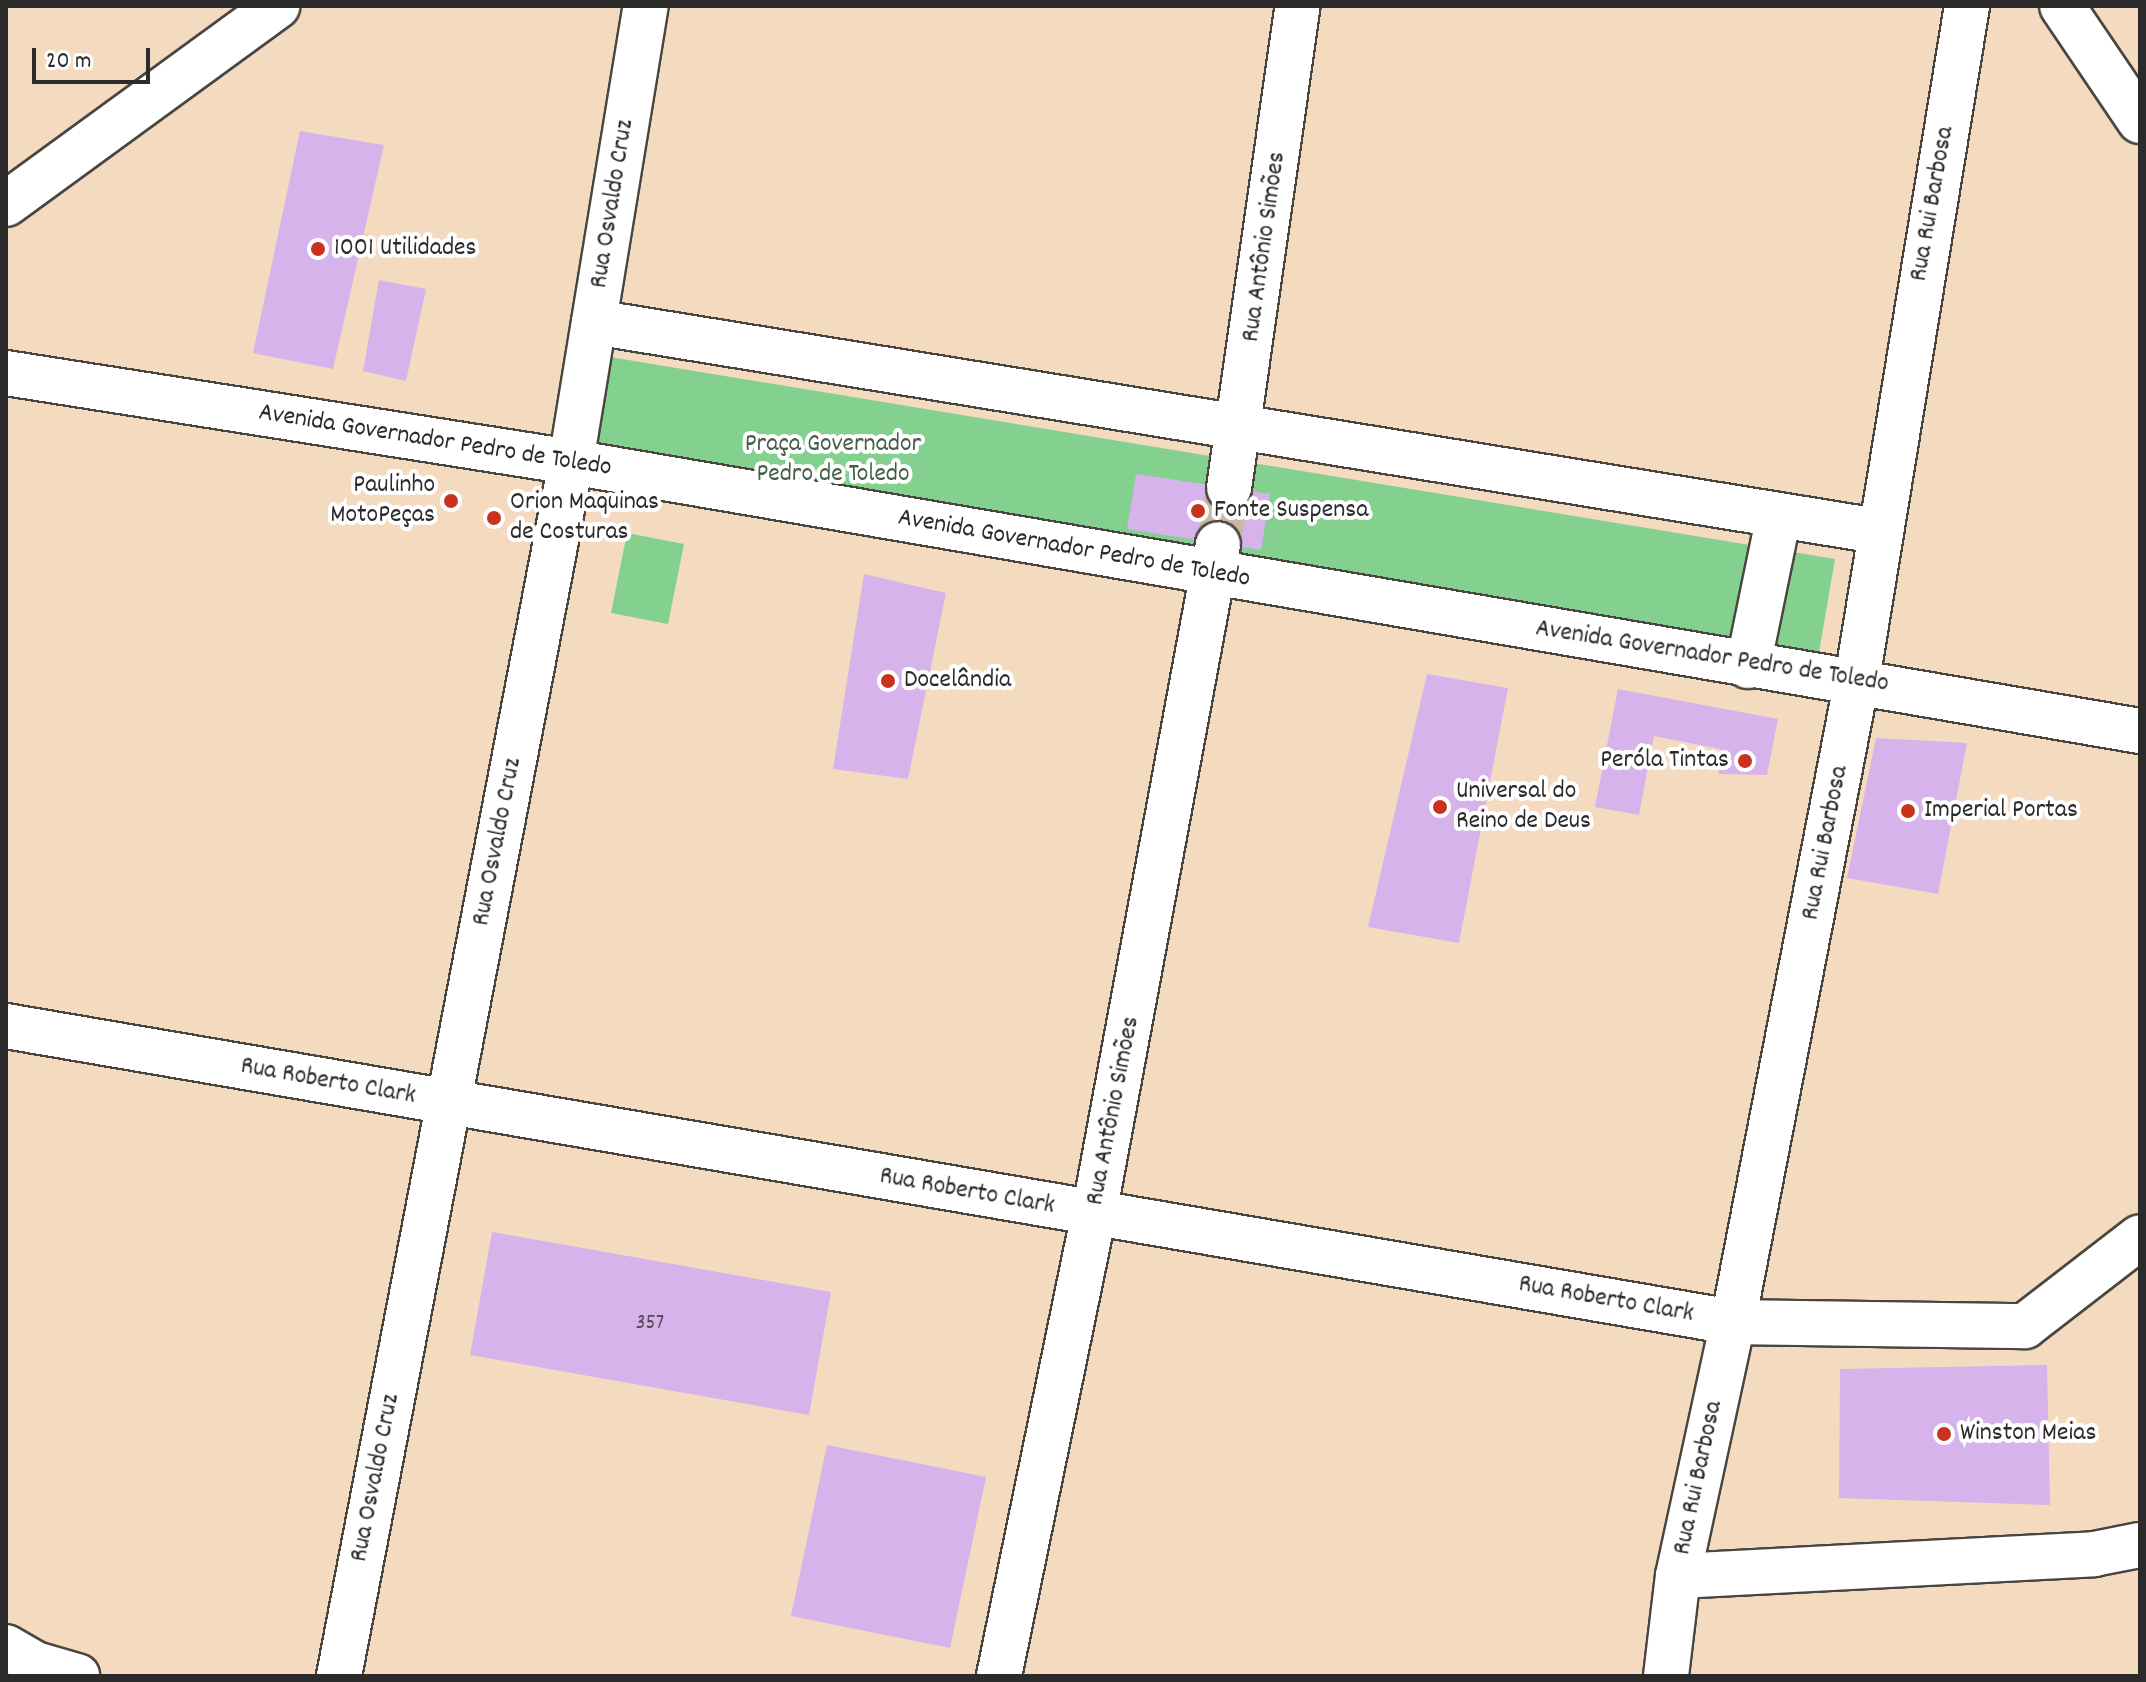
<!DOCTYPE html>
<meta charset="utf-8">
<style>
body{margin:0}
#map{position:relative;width:2146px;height:1682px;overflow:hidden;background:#f4dbbf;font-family:Dekko,sans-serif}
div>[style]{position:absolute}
.green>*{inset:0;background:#83d08f}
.building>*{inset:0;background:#d7b3ec}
.secondary-tunnel>*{height:44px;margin-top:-22px;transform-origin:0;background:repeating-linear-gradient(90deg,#ccb8a1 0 44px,transparent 0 66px)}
.roads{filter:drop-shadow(2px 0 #494541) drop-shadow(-2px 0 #494541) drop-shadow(0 2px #494541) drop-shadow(0 -2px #494541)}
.street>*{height:44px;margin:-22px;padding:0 22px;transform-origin:22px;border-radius:22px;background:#fff}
.secondary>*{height:44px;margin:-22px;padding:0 22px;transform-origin:22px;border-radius:22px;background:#fff}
.dots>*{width:22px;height:22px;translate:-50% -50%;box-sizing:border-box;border:4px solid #fff;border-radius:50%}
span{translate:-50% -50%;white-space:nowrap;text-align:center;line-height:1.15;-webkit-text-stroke:8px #fff;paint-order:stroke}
.number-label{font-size:22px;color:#564d5b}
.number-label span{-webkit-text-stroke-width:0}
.street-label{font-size:26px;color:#2b2b2b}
.poi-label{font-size:26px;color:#2b2b2b}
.left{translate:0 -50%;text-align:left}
.right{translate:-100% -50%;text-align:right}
.park-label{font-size:26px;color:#455d49}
.frame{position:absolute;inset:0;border:8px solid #2b2b2b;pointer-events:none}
.scale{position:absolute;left:32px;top:48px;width:118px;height:36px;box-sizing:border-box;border:4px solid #2b2b2b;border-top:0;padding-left:10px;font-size:24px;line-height:28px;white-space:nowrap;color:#2b2b2b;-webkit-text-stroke:6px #fff;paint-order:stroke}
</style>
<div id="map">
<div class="green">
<i style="clip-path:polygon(610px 357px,1835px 559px,1813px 687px,588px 486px)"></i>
<i style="clip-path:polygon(627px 533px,684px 544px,668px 624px,611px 613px)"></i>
</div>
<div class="building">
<i style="clip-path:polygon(300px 131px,384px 145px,333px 369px,253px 353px)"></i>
<i style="clip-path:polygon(379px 280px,426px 289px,406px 381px,363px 371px)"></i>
<i style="clip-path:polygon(1136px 474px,1270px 494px,1261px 550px,1127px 529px)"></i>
<i style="clip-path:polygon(864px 574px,946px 593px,908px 779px,833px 769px)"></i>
<i style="clip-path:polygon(1427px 674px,1508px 688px,1459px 943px,1368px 927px)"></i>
<i style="clip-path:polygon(1618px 689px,1778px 719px,1767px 775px,1719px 774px,1720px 749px,1654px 736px,1639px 815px,1595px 807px)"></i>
<i style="clip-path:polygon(1876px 738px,1967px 743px,1938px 894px,1847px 878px)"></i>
<i style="clip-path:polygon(492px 1232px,831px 1292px,809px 1415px,470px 1355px)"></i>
<i style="clip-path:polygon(2047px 1365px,2050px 1505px,1839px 1498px,1840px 1369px)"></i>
<i style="clip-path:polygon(827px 1445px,986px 1477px,950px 1648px,791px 1616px)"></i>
</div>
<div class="secondary-tunnel">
<i style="left:1218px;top:544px;width:57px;rotate:-78.9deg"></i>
</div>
<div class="roads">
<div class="street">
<i style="left:2062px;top:6px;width:139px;rotate:55.9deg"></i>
<i style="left:594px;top:322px;width:1300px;rotate:9.25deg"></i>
<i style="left:1748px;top:666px;width:154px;rotate:-78.4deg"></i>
<i style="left:6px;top:1026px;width:1752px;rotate:9.73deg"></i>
<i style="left:1733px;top:1322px;width:292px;rotate:0.8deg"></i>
<i style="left:2025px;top:1326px;width:145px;rotate:-37.7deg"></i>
<i style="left:1678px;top:1576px;width:417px;rotate:-3deg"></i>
<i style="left:2094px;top:1554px;width:47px;rotate:-11.1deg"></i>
<i style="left:6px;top:1647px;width:34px;rotate:30deg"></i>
<i style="left:35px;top:1664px;width:44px;rotate:15.9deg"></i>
<i style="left:339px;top:1676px;width:1236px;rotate:-79.18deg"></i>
<i style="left:571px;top:462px;width:462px;rotate:-80.7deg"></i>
</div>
<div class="secondary">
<i style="left:6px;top:204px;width:336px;rotate:-36.1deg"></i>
<i style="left:6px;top:373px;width:572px;rotate:8.95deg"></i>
<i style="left:571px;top:462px;width:1592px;rotate:9.73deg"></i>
<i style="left:1229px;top:488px;width:487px;rotate:-81.9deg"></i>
<i style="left:999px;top:1676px;width:472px;rotate:-78.4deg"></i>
<i style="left:1094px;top:1214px;width:681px;rotate:-79.51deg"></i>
<i style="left:1666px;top:1676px;width:101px;rotate:-83.2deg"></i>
<i style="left:1678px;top:1576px;width:260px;rotate:-77.8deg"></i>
<i style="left:1733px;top:1322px;width:654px;rotate:-79.07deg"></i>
<i style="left:1857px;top:680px;width:683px;rotate:-80.73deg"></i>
</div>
</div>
<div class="dots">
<i style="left:318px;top:249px;background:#c8321e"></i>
<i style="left:451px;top:501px;background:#c8321e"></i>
<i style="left:1198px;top:511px;background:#c8321e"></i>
<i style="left:494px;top:518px;background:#c8321e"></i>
<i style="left:888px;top:681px;background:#c8321e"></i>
<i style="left:1745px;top:761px;background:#c8321e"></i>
<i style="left:1440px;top:807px;background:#c8321e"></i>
<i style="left:1908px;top:811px;background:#c8321e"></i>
<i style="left:1944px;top:1434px;background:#c8321e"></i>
</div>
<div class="number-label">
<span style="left:650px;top:1324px">357</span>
</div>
<div class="street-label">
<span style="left:613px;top:204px;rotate:-81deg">Rua Osvaldo Cruz</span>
<span style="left:1933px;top:204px;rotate:-80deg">Rua Rui Barbosa</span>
<span style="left:1265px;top:247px;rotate:-82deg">Rua Antônio Simões</span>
<span style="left:435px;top:441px;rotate:9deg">Avenida Governador Pedro de Toledo</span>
<span style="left:1074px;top:549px;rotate:10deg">Avenida Governador Pedro de Toledo</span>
<span style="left:1712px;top:657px;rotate:9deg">Avenida Governador Pedro de Toledo</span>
<span style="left:498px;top:842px;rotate:-79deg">Rua Osvaldo Cruz</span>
<span style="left:1826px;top:843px;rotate:-79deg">Rua Rui Barbosa</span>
<span style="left:328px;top:1082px;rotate:10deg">Rua Roberto Clark</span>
<span style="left:1114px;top:1111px;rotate:-79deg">Rua Antônio Simões</span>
<span style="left:967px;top:1192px;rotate:10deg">Rua Roberto Clark</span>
<span style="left:1606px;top:1300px;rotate:10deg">Rua Roberto Clark</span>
<span style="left:376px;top:1478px;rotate:-79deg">Rua Osvaldo Cruz</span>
<span style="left:1699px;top:1478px;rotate:-78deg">Rua Rui Barbosa</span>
</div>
<div class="poi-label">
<span class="left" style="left:334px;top:249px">1001 Utilidades</span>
<span class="right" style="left:435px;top:501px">Paulinho<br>MotoPeças</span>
<span class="left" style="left:510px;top:518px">Orion Maquinas<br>de Costuras</span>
<span class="left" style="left:1214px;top:511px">Fonte Suspensa</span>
<span class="left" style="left:904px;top:681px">Docelândia</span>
<span class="right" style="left:1729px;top:761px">Peróla Tintas</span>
<span class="left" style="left:1456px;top:807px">Universal do<br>Reino de Deus</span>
<span class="left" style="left:1924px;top:811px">Imperial Portas</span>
<span class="left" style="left:1960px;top:1434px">Winston Meias</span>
</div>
<div class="park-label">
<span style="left:833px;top:460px">Praça Governador<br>Pedro de Toledo</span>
</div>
<div class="frame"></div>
<div class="scale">20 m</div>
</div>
